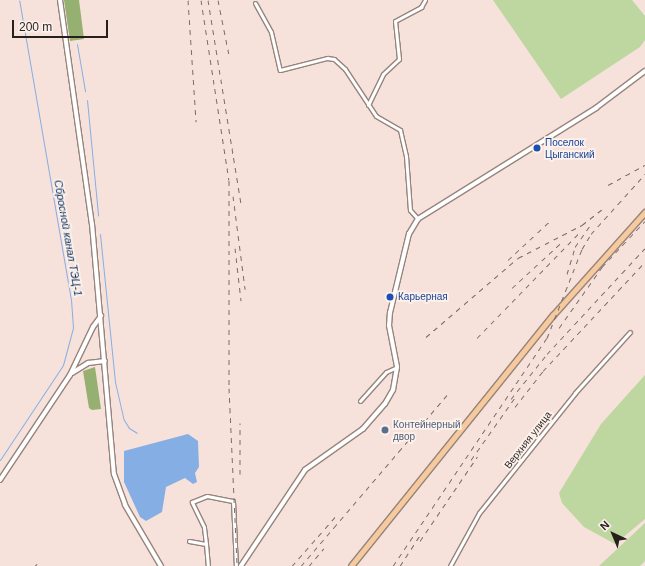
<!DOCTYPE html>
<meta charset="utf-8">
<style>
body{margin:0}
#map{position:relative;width:645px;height:566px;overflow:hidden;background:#f6e2da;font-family:Arial,sans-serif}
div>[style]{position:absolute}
.green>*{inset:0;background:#bed69f}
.forest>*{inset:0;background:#95b070}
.water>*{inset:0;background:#85aee5}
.stream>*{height:1px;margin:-0.5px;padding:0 0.5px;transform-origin:0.5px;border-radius:0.5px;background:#85aee5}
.roads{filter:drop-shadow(1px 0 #96847d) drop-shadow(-1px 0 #96847d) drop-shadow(0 1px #96847d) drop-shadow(0 -1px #96847d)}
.minor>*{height:3px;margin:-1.5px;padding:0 1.5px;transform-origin:1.5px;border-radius:1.5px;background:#fff}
.tertiary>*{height:3.5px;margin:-1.75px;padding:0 1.75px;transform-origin:1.75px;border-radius:1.75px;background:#fff}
.secondary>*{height:4px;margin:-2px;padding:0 2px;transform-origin:2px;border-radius:2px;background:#fff}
.trunk>*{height:4.5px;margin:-2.25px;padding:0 2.25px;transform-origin:2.25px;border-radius:2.25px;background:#f6ca9c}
.rail>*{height:1px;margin-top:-0.5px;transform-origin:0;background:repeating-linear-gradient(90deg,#786c67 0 5px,transparent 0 10px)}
.dots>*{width:11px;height:11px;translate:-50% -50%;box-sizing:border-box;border:2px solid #fdf1ec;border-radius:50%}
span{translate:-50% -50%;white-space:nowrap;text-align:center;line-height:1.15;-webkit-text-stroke:3.5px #fdf1ec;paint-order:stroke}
.transit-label{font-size:10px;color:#164399}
.left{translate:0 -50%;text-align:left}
.service-label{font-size:10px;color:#4e5e75}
.street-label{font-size:10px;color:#261f1c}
.water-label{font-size:11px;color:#042d5e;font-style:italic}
.north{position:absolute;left:593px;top:514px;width:40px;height:40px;-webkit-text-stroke:3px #fdf1ec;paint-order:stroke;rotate:316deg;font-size:11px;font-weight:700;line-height:16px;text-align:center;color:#261f1c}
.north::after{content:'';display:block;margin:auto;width:14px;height:18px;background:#261f1c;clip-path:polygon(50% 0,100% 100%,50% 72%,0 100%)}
.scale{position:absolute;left:12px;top:20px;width:96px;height:18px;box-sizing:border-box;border:2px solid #261f1c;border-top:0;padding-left:5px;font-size:12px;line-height:14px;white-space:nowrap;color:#261f1c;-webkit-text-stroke:3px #fdf1ec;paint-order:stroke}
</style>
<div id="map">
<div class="green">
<i style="clip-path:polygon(493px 0,632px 0,645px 16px,645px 40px,640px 47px,561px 99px)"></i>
<i style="clip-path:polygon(645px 375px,645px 519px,615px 544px,584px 527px,562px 503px,559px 493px,601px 424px)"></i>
<i style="clip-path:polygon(645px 523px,645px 561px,640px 566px,599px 566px)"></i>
</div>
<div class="forest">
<i style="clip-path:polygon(64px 0,79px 0,84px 39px,70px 41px)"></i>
<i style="clip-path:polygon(95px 367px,101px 409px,92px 410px,89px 408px,83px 371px)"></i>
</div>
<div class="water">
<i style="clip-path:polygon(188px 434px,198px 441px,199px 467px,195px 473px,197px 482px,193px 484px,185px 478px,166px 487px,162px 512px,146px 521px,140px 517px,124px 482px,124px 451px)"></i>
</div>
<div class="stream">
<i style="left:77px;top:44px;width:48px;rotate:80.3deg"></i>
<i style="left:87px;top:100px;width:116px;rotate:84.5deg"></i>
<i style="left:100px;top:234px;width:149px;rotate:84.2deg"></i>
<i style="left:115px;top:382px;width:39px;rotate:77deg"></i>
<i style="left:124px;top:420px;width:9px;rotate:58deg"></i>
<i style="left:129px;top:428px;width:9px;rotate:32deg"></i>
<i style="left:0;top:460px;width:114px;rotate:-56.4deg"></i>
<i style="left:63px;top:365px;width:38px;rotate:-75deg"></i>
<i style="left:73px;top:328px;width:28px;rotate:-94deg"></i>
<i style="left:71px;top:300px;width:304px;rotate:-99.8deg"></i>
</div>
<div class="roads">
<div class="minor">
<i style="left:255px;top:3px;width:33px;rotate:61deg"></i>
<i style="left:271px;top:32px;width:39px;rotate:77deg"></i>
<i style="left:280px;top:70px;width:49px;rotate:-14.3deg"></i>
<i style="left:327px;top:58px;width:7px;rotate:8deg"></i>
<i style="left:334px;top:59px;width:15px;rotate:42deg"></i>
<i style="left:345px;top:69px;width:56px;rotate:56.6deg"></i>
<i style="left:376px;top:116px;width:28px;rotate:30deg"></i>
<i style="left:400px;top:130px;width:27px;rotate:77deg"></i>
<i style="left:406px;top:156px;width:54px;rotate:85.8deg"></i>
<i style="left:410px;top:210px;width:12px;rotate:48deg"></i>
<i style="left:368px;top:105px;width:34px;rotate:-64deg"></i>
<i style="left:383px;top:74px;width:22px;rotate:-43deg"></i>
<i style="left:399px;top:59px;width:38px;rotate:-96deg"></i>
<i style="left:395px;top:21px;width:30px;rotate:-28deg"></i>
<i style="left:421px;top:7px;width:8px;rotate:-60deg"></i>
<i style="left:360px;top:401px;width:39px;rotate:-48deg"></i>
<i style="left:386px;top:372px;width:12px;rotate:-24deg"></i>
<i style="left:189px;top:541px;width:17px;rotate:10deg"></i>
<i style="left:206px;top:544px;width:22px;rotate:85deg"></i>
<i style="left:206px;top:544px;width:17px;rotate:-97deg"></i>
<i style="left:204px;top:527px;width:28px;rotate:-116deg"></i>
<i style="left:192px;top:502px;width:16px;rotate:-22deg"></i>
<i style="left:207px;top:496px;width:26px;rotate:11deg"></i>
<i style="left:233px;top:501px;width:65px;rotate:87.4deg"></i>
<i style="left:450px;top:566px;width:60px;rotate:-61.3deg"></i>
<i style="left:479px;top:513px;width:154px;rotate:-51.3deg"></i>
<i style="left:575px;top:393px;width:82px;rotate:-48deg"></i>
</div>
<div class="tertiary">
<i style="left:241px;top:566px;width:115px;rotate:-56.3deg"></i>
<i style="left:305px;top:470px;width:71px;rotate:-35.3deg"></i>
<i style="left:363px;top:429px;width:33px;rotate:-49deg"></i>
<i style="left:385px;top:404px;width:16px;rotate:-60deg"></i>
<i style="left:393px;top:390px;width:23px;rotate:-80deg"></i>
<i style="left:397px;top:367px;width:42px;rotate:-101deg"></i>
<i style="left:389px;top:326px;width:13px;rotate:-86deg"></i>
<i style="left:390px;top:313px;width:81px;rotate:-76.5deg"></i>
<i style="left:409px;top:234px;width:17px;rotate:-59deg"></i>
<i style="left:418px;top:219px;width:210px;rotate:-31.9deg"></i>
<i style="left:596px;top:108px;width:61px;rotate:-37.1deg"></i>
</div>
<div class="secondary">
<i style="left:60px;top:0;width:226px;rotate:81.9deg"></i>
<i style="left:92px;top:224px;width:251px;rotate:85deg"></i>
<i style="left:114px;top:474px;width:33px;rotate:70deg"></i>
<i style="left:125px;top:505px;width:71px;rotate:59.5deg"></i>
<i style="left:72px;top:373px;width:19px;rotate:-32deg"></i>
<i style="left:88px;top:363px;width:17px;rotate:-7deg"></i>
<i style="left:0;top:480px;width:126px;rotate:-56.3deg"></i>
<i style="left:70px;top:375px;width:53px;rotate:-64.4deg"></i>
<i style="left:93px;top:327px;width:14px;rotate:-54deg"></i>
</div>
<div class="trunk">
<i style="left:351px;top:566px;width:322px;rotate:-51.2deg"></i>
<i style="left:553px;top:315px;width:138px;rotate:-48.2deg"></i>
</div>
</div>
<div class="rail">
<i style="left:188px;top:0;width:122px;rotate:86.2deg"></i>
<i style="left:201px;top:0;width:182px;rotate:81.2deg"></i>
<i style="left:229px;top:180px;width:208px;rotate:90deg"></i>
<i style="left:229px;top:388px;width:178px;rotate:87.4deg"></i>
<i style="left:208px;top:0;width:207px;rotate:80.8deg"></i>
<i style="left:218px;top:0;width:56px;rotate:78.7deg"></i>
<i style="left:608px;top:185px;width:42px;rotate:-28.4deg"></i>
<i style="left:233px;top:196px;width:94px;rotate:82.6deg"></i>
<i style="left:235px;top:248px;width:53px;rotate:83.5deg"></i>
<i style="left:508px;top:260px;width:59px;rotate:-42.9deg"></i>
<i style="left:567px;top:274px;width:28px;rotate:-73deg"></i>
<i style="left:575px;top:247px;width:28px;rotate:-55deg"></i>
<i style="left:512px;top:288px;width:68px;rotate:-42.6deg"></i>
<i style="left:559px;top:328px;width:75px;rotate:-54.8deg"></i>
<i style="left:602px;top:267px;width:63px;rotate:-46.9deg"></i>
<i style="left:426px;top:337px;width:121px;rotate:-40.7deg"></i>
<i style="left:518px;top:258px;width:72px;rotate:-27.3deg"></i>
<i style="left:582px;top:225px;width:28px;rotate:-38deg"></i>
<i style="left:477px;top:338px;width:149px;rotate:-45.8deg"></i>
<i style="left:511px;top:399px;width:58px;rotate:-51.3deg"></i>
<i style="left:547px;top:354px;width:144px;rotate:-47.2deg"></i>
<i style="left:515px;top:407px;width:46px;rotate:-52.1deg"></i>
<i style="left:543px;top:371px;width:149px;rotate:-46.9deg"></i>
<i style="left:471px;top:460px;width:78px;rotate:-54.9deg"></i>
<i style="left:240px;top:474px;width:51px;rotate:-90deg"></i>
<i style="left:420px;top:541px;width:102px;rotate:-55.8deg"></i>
<i style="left:35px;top:566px;width:3px;rotate:-45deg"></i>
<i style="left:292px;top:566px;width:67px;rotate:-48.7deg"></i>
<i style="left:301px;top:566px;width:225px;rotate:-49.5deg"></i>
<i style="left:309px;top:566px;width:23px;rotate:-50deg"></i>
<i style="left:393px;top:566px;width:275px;rotate:-56deg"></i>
<i style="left:547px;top:338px;width:96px;rotate:-68.5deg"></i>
<i style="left:582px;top:249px;width:17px;rotate:-59deg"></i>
<i style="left:591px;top:234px;width:81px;rotate:-48deg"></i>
<i style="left:400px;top:566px;width:38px;rotate:-57deg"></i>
</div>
<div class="dots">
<i style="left:537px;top:148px;background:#1a4fb4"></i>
<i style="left:390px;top:297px;background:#1a4fb4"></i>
<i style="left:385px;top:430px;background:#5c6f8a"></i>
</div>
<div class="transit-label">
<span class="left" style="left:545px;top:148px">Поселок<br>Цыганский</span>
<span class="left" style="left:398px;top:297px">Карьерная</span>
</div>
<div class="service-label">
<span class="left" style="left:393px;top:430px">Контейнерный<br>двор</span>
</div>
<div class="street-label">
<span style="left:528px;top:440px;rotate:-52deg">Верхняя улица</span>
</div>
<div class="water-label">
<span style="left:68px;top:238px;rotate:80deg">Сбросной канал ТЭЦ-1</span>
</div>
<div class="north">N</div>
<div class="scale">200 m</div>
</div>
